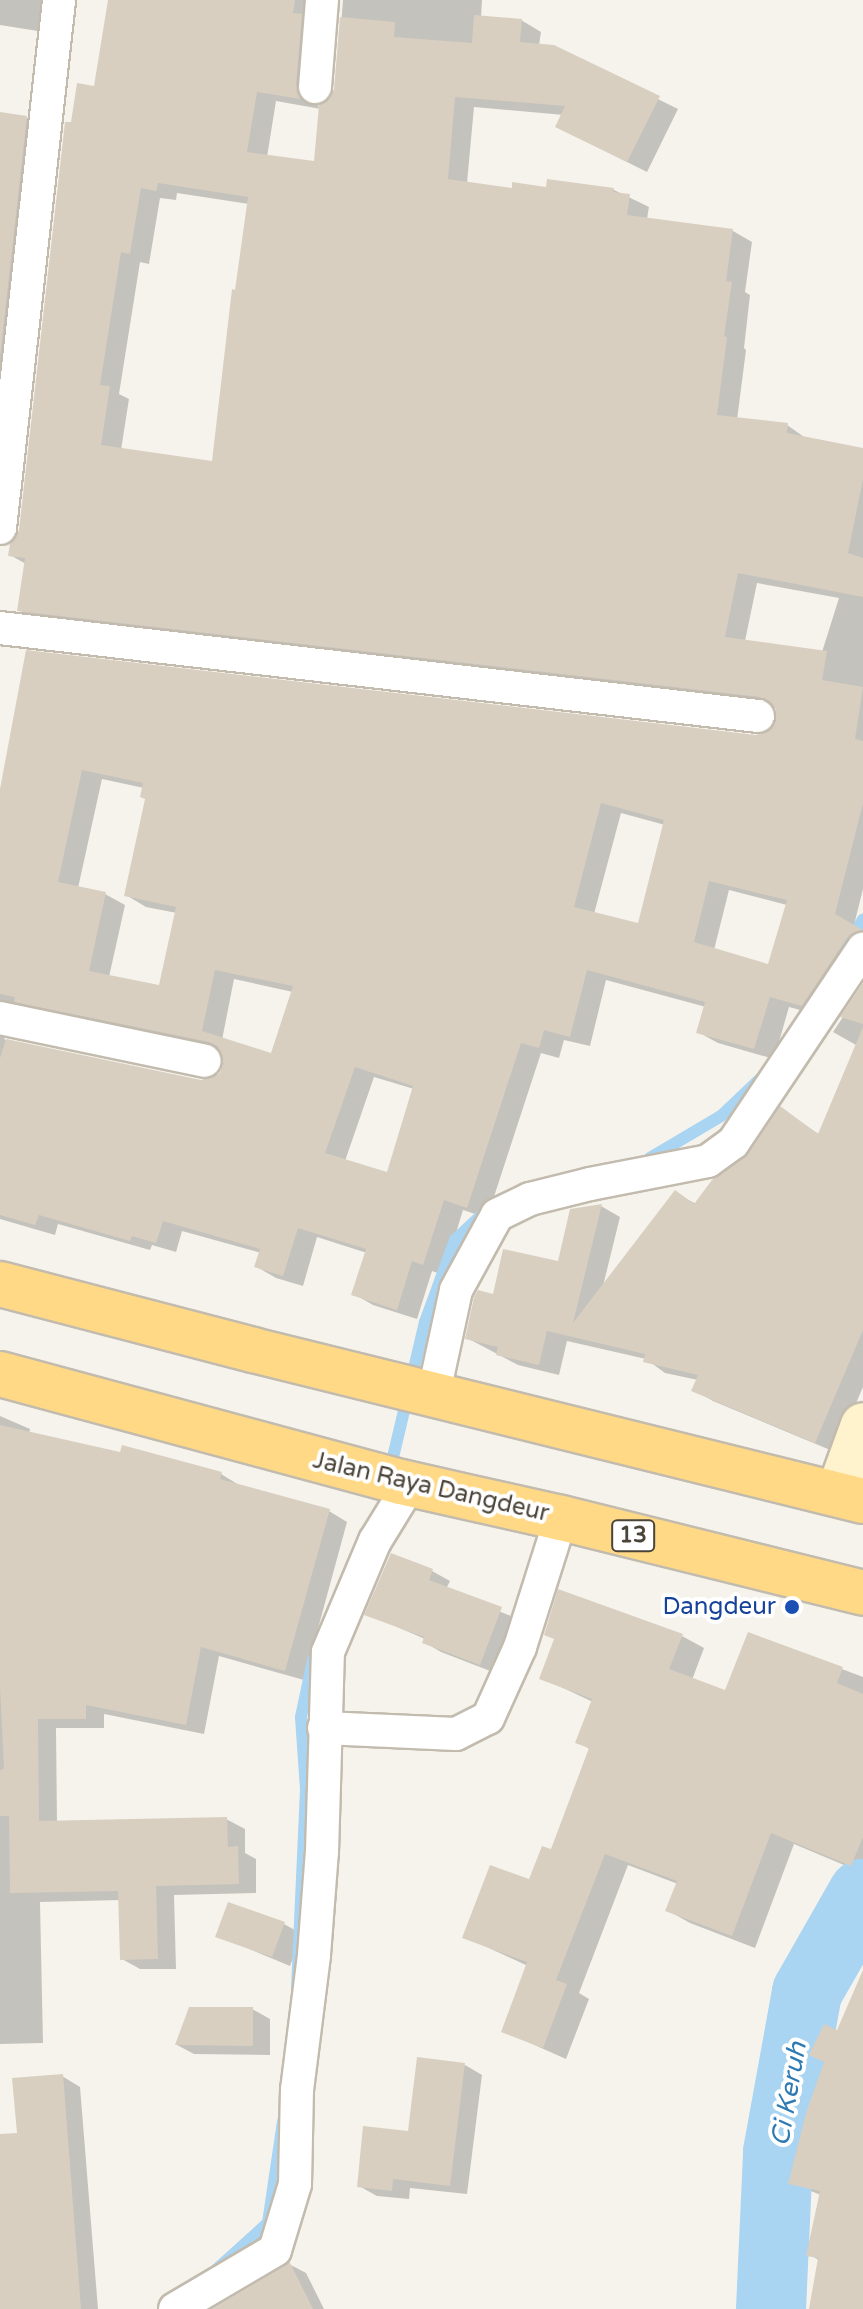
<!DOCTYPE html>
<style>
body{margin:0}
#map{position:relative;width:863px;height:2309px;overflow:hidden;background:#f6f3ec;font-family:"Varela Round",sans-serif}
div>[style]{position:absolute}
.shadow>*{inset:0;background:#0003}
.stream>*{height:12px;margin:-6px;padding:0 6px;transform-origin:6px;border-radius:6px;background:#a9d4f2}
.river>*{height:70px;margin:-35px;padding:0 35px;transform-origin:35px;border-radius:35px;background:#a9d4f2}
.building>*{inset:0;background:#d8cfc1}
.roads{filter:drop-shadow(2px 0 #c2bbae) drop-shadow(-2px 0 #c2bbae) drop-shadow(0 2px #c2bbae) drop-shadow(0 -2px #c2bbae)}
.minor>*{height:32px;margin:-16px;padding:0 16px;transform-origin:16px;border-radius:16px;background:#fff}
.secondary>*{height:44px;margin:-22px;padding:0 22px;transform-origin:22px;border-radius:22px;background:#fff3cd}
.trunk>*{height:44px;margin:-22px;padding:0 22px;transform-origin:22px;border-radius:22px;background:#ffd985}
.dots>*{width:22px;height:22px;translate:-50% -50%;box-sizing:border-box;border:4px solid #fff;border-radius:50%}
span{translate:-50% -50%;white-space:nowrap;text-align:center;line-height:1.15;-webkit-text-stroke:8px #fff;paint-order:stroke}
.shield-label span{padding:2px 6px;background:#fff;border:2px solid;border-radius:6px;-webkit-text-stroke-width:0}
.shield-label{font-size:22px;color:#4b4439;font-weight:700}
.street-label{font-size:24px;color:#4b4439}
.transit-label{font-size:24px;color:#164399}
.right{translate:-100% -50%;text-align:right}
.water-label{font-size:26px;color:#2e7ab2;font-style:italic}
</style>
<div id="map">
<div class="shadow">
<i style="clip-path:polygon(0 0,43px 0,38px 31px,0 25px)"></i>
<i style="clip-path:polygon(evenodd,110px 0,326px 0,315px 98px,319px 108px,332px 100px,336px 89px,343px 0,482px 0,481px 17px,521px 20px,541px 32px,539px 45px,553px 47px,678px 109px,647px 172px,577px 137px,564px 115px,474px 107px,467px 183px,513px 190px,547px 189px,548px 181px,614px 190px,649px 207px,647px 219px,733px 231px,752px 242px,745px 292px,750px 295px,744px 348px,746px 350px,737px 420px,787px 425px,807px 439px,863px 450px,863px 889px,854px 925px,863px 929px,863px 955px,822px 1016px,789px 1007px,774px 1059px,718px 1043px,698px 1032px,706px 1007px,606px 980px,590px 1046px,564px 1040px,559px 1058px,541px 1053px,487px 1218px,463px 1210px,443px 1275px,432px 1271px,417px 1319px,373px 1305px,354px 1294px,367px 1253px,317px 1237px,303px 1286px,276px 1278px,257px 1267px,261px 1253px,182px 1231px,176px 1252px,152px 1245px,150px 1250px,58px 1224px,55px 1235px,0 1219px,0 795px,28px 652px,756px 737px,767px 735px,779px 719px,777px 707px,38px 621px,19px 610px,26px 564px,10px 555px,21px 531px,72px 125px,95px 88px,110px 0,276px 101px,321px 109px,316px 163px,267px 157px,276px 101px,110px 0,177px 193px,249px 204px,214px 464px,121px 450px,129px 399px,119px 394px,140px 262px,149px 264px,160px 198px,176px 200px,177px 193px,110px 0,757px 583px,839px 598px,822px 652px,745px 641px,757px 583px,110px 0,102px 779px,144px 788px,147px 799px,126px 895px,146px 907px,177px 913px,161px 988px,109px 977px,125px 905px,105px 894px,78px 888px,102px 779px,110px 0,621px 813px,665px 825px,640px 925px,594px 914px,621px 813px,110px 0,729px 890px,787px 905px,769px 966px,714px 950px,729px 890px,110px 0,234px 979px,293px 992px,272px 1056px,222px 1040px,234px 979px,110px 0,25px 1009px,220px 1050px,225px 1055px,220px 1076px,201px 1082px,5px 1040px,0 1027px,25px 1009px,110px 0,374px 1077px,414px 1089px,388px 1175px,345px 1161px,374px 1077px)"></i>
<i style="clip-path:polygon(0 114px,26px 118px,46px 129px,19px 372px,0 368px)"></i>
<i style="clip-path:polygon(863px 987px,863px 1387px,835px 1452px,713px 1401px,694px 1390px,698px 1380px,665px 1373px,646px 1359px,567px 1341px,559px 1375px,518px 1365px,467px 1338px,495px 1296px,559px 1264px,601px 1206px,620px 1217px,603px 1286px,676px 1193px,696px 1204px,750px 1155px,781px 1109px,820px 1135px,856px 1045px,833px 1032px)"></i>
<i style="clip-path:polygon(0 1416px,30px 1429px,29px 1434px,221px 1474px,239px 1485px,329px 1511px,347px 1522px,304px 1680px,219px 1656px,204px 1734px,104px 1714px,104px 1728px,56px 1728px,57px 1823px,226px 1819px,245px 1829px,245px 1853px,256px 1859px,256px 1893px,174px 1895px,176px 1969px,140px 1969px,122px 1959px,121px 1900px,40px 1902px,43px 2043px,0 2044px)"></i>
<i style="clip-path:polygon(432px 1571px,450px 1581px,446px 1589px,518px 1619px,498px 1674px,441px 1652px,424px 1642px,425px 1639px,367px 1614px)"></i>
<i style="clip-path:polygon(749px 1634px,863px 1677px,863px 1873px,794px 1844px,755px 1948px,690px 1923px,667px 1910px,678px 1884px,628px 1865px,579px 1993px,589px 1999px,566px 2059px,503px 2031px,528px 1966px,465px 1937px,531px 1882px,552px 1851px,591px 1750px,578px 1742px,593px 1702px,542px 1678px,682px 1636px,704px 1648px,692px 1680px,727px 1693px)"></i>
<i style="clip-path:polygon(229px 1905px,284px 1924px,302px 1934px,290px 1966px,218px 1936px)"></i>
<i style="clip-path:polygon(863px 2003px,863px 2309px,811px 2309px,820px 2261px,809px 2254px,821px 2195px,790px 2183px,838px 2032px)"></i>
<i style="clip-path:polygon(252px 2009px,270px 2019px,270px 2055px,194px 2054px,177px 2045px)"></i>
<i style="clip-path:polygon(465px 2065px,482px 2075px,467px 2194px,410px 2188px,409px 2199px,377px 2196px,359px 2186px,410px 2133px)"></i>
<i style="clip-path:polygon(62px 2076px,80px 2087px,98px 2309px,0 2309px,0 2136px,19px 2135px)"></i>
<i style="clip-path:polygon(289px 2264px,306px 2273px,324px 2309px,215px 2309px)"></i>
</div>
<div class="stream">
<i style="left:846px;top:949px;width:34px;rotate:-60deg"></i>
<i style="left:650px;top:1158px;width:82px;rotate:-30.6deg"></i>
<i style="left:721px;top:1116px;width:55px;rotate:-43.5deg"></i>
<i style="left:390px;top:1470px;width:152px;rotate:-76.7deg"></i>
<i style="left:425px;top:1322px;width:87px;rotate:-69.9deg"></i>
<i style="left:455px;top:1240px;width:42px;rotate:-43.1deg"></i>
<i style="left:297px;top:1988px;width:199px;rotate:-87.4deg"></i>
<i style="left:306px;top:1789px;width:72px;rotate:-94deg"></i>
<i style="left:301px;top:1717px;width:58px;rotate:-78.1deg"></i>
<i style="left:216px;top:2270px;width:70px;rotate:-42.1deg"></i>
<i style="left:268px;top:2223px;width:103px;rotate:-81.6deg"></i>
</div>
<div class="river">
<i style="left:771px;top:2309px;width:157px;rotate:-87.4deg"></i>
<i style="left:778px;top:2152px;width:163px;rotate:-79.7deg"></i>
<i style="left:807px;top:1992px;width:113px;rotate:-60.3deg"></i>
</div>
<div class="building">
<i style="clip-path:polygon(evenodd,108px 0,295px 0,293px 13px,302px 14px,296px 85px,301px 99px,257px 92px,247px 152px,314px 161px,319px 105px,330px 98px,334px 89px,340px 17px,395px 22px,394px 37px,472px 43px,474px 15px,522px 19px,520px 42px,554px 45px,660px 96px,627px 162px,555px 127px,565px 106px,455px 97px,448px 179px,512px 188px,512px 182px,546px 187px,547px 179px,614px 188px,613px 192px,630px 194px,627px 215px,733px 229px,726px 281px,732px 282px,724px 336px,727px 337px,717px 415px,788px 423px,787px 433px,863px 448px,863px 479px,848px 553px,863px 558px,863px 597px,738px 573px,725px 637px,827px 651px,822px 680px,863px 687px,855px 739px,863px 741px,863px 803px,835px 914px,863px 930px,847px 938px,802px 1006px,770px 997px,754px 1049px,696px 1033px,705px 1002px,587px 970px,570px 1037px,544px 1030px,539px 1048px,521px 1043px,467px 1208px,444px 1200px,423px 1265px,412px 1261px,397px 1310px,351px 1295px,366px 1249px,298px 1228px,283px 1276px,254px 1267px,260px 1249px,163px 1221px,156px 1243px,132px 1236px,130px 1241px,39px 1215px,35px 1225px,0 1215px,0 1058px,6px 1039px,201px 1080px,219px 1074px,224px 1064px,218px 1047px,209px 1042px,14px 1002px,15px 997px,0 994px,0 789px,26px 650px,756px 735px,773px 728px,776px 709px,760px 697px,17px 611px,25px 558px,8px 556px,10px 544px,19px 530px,65px 122px,71px 122px,77px 83px,94px 86px,108px 0,158px 183px,248px 197px,235px 290px,232px 289px,212px 461px,101px 445px,110px 386px,100px 385px,121px 252px,130px 254px,141px 188px,156px 191px,158px 183px,108px 0,82px 770px,143px 783px,140px 797px,145px 799px,124px 896px,176px 907px,159px 985px,89px 971px,106px 892px,58px 882px,82px 770px,108px 0,601px 803px,664px 820px,638px 923px,574px 907px,601px 803px,108px 0,709px 881px,787px 900px,768px 964px,694px 942px,709px 881px,108px 0,215px 970px,293px 986px,271px 1053px,202px 1031px,215px 970px,108px 0,355px 1067px,413px 1086px,387px 1172px,325px 1153px,355px 1067px)"></i>
<i style="clip-path:polygon(0 112px,27px 116px,0 357px)"></i>
<i style="clip-path:polygon(863px 983px,863px 1024px,840px 1017px)"></i>
<i style="clip-path:polygon(863px 1027px,863px 1330px,815px 1443px,691px 1391px,698px 1375px,643px 1362px,645px 1354px,547px 1331px,539px 1365px,496px 1355px,498px 1347px,465px 1339px,474px 1297px,478px 1290px,493px 1294px,503px 1249px,558px 1261px,570px 1209px,602px 1204px,573px 1323px,675px 1190px,694px 1204px,712px 1180px,748px 1154px,780px 1106px,818px 1134px)"></i>
<i style="clip-path:polygon(0 1425px,120px 1452px,122px 1445px,222px 1472px,220px 1479px,330px 1509px,285px 1671px,201px 1647px,186px 1725px,86px 1705px,86px 1719px,38px 1719px,39px 1821px,227px 1817px,228px 1847px,238px 1846px,239px 1884px,156px 1886px,158px 1959px,120px 1960px,118px 1891px,10px 1893px,9px 1816px,0 1816px,0 1770px,4px 1769px,0 1686px)"></i>
<i style="clip-path:polygon(391px 1553px,433px 1569px,429px 1580px,502px 1607px,480px 1665px,422px 1643px,424px 1637px,364px 1615px)"></i>
<i style="clip-path:polygon(558px 1589px,683px 1634px,669px 1669px,725px 1690px,748px 1632px,843px 1667px,837px 1683px,863px 1694px,863px 1837px,851px 1866px,771px 1833px,732px 1936px,665px 1911px,677px 1881px,605px 1854px,556px 1980px,567px 1984px,543px 2048px,501px 2032px,527px 1962px,462px 1938px,490px 1865px,529px 1879px,542px 1846px,551px 1849px,589px 1748px,575px 1743px,592px 1699px,539px 1679px,554px 1639px,544px 1635px)"></i>
<i style="clip-path:polygon(228px 1902px,285px 1922px,272px 1957px,215px 1937px)"></i>
<i style="clip-path:polygon(863px 1970px,863px 2309px,809px 2309px,818px 2258px,806px 2256px,820px 2191px,788px 2184px,806px 2113px,824px 2062px,809px 2055px,824px 2024px,837px 2030px)"></i>
<i style="clip-path:polygon(189px 2007px,253px 2007px,253px 2046px,175px 2045px)"></i>
<i style="clip-path:polygon(417px 2057px,465px 2063px,450px 2186px,393px 2179px,392px 2191px,357px 2187px,363px 2126px,408px 2131px)"></i>
<i style="clip-path:polygon(63px 2074px,81px 2309px,0 2309px,0 2134px,17px 2133px,12px 2078px)"></i>
<i style="clip-path:polygon(289px 2261px,313px 2309px,212px 2309px,285px 2266px)"></i>
</div>
<div class="roads">
<div class="minor">
<i style="left:315px;top:87px;width:87px;rotate:-85.4deg"></i>
<i style="left:0;top:528px;width:531px;rotate:-83.62deg"></i>
<i style="left:0;top:628px;width:763px;rotate:6.62deg"></i>
<i style="left:0;top:1018px;width:209px;rotate:11.8deg"></i>
<i style="left:434px;top:1392px;width:104px;rotate:-77.8deg"></i>
<i style="left:456px;top:1290px;width:85px;rotate:-61.3deg"></i>
<i style="left:497px;top:1215px;width:37px;rotate:-26deg"></i>
<i style="left:530px;top:1199px;width:62px;rotate:-14deg"></i>
<i style="left:590px;top:1184px;width:120px;rotate:-11deg"></i>
<i style="left:708px;top:1161px;width:31px;rotate:-36deg"></i>
<i style="left:733px;top:1143px;width:234px;rotate:-56.2deg"></i>
<i style="left:324px;top:1728px;width:132px;rotate:2.6deg"></i>
<i style="left:456px;top:1734px;width:36px;rotate:-27deg"></i>
<i style="left:488px;top:1718px;width:78px;rotate:-65.7deg"></i>
<i style="left:520px;top:1647px;width:135px;rotate:-72.4deg"></i>
<i style="left:175px;top:2309px;width:116px;rotate:-30.5deg"></i>
<i style="left:275px;top:2250px;width:69px;rotate:-73.1deg"></i>
<i style="left:295px;top:2184px;width:94px;rotate:-88.8deg"></i>
<i style="left:297px;top:2090px;width:136px;rotate:-82.8deg"></i>
<i style="left:314px;top:1955px;width:103px;rotate:-85.6deg"></i>
<i style="left:322px;top:1852px;width:200px;rotate:-88.3deg"></i>
<i style="left:328px;top:1652px;width:121px;rotate:-67.1deg"></i>
<i style="left:375px;top:1541px;width:67px;rotate:-58.4deg"></i>
</div>
<div class="secondary">
<i style="left:838px;top:1494px;width:73px;rotate:-70.1deg"></i>
</div>
<div class="trunk">
<i style="left:0;top:1284px;width:261px;rotate:14.6deg"></i>
<i style="left:253px;top:1350px;width:628px;rotate:13.9deg"></i>
<i style="left:0;top:1374px;width:415px;rotate:15.1deg"></i>
<i style="left:401px;top:1482px;width:164px;rotate:12.7deg"></i>
<i style="left:561px;top:1518px;width:311px;rotate:13.9deg"></i>
</div>
</div>
<div class="dots">
<i style="left:792px;top:1607px;background:#1a4fb4"></i>
</div>
<div class="shield-label">
<span style="left:633px;top:1536px">13</span>
</div>
<div class="street-label">
<span style="left:431px;top:1487px;rotate:13deg">Jalan Raya Dangdeur</span>
</div>
<div class="transit-label">
<span class="right" style="left:776px;top:1607px">Dangdeur</span>
</div>
<div class="water-label">
<span style="left:789px;top:2094px;rotate:-80deg">Ci Keruh</span>
</div>
</div>
